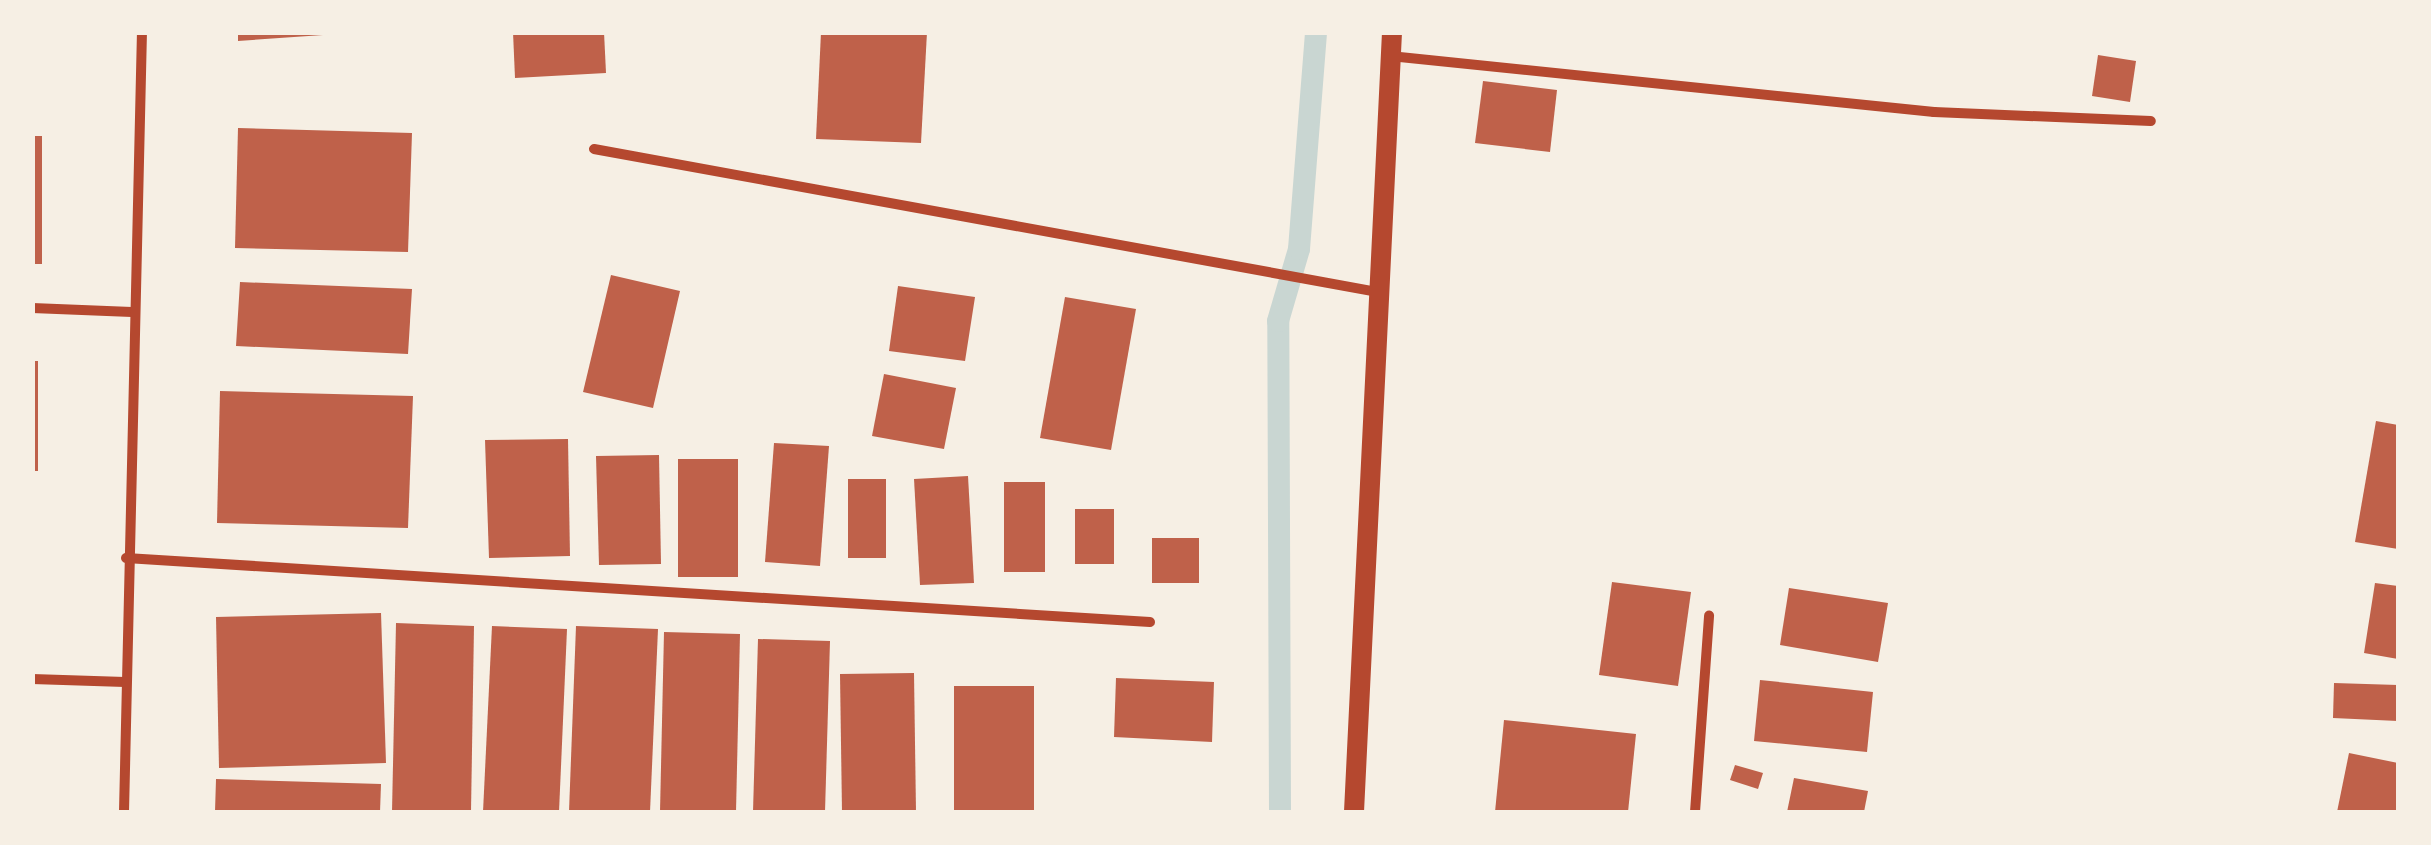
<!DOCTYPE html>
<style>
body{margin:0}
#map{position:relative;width:2431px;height:845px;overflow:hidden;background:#f6efe4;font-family:"Zilla Slab",serif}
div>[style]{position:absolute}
.stream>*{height:22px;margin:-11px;padding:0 11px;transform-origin:11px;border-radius:11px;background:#c9d6d2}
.building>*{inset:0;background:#bf614a}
.minor>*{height:10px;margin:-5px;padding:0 5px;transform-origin:5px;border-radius:5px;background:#b5482f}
.secondary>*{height:20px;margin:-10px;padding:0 10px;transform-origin:10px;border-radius:10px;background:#b5482f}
span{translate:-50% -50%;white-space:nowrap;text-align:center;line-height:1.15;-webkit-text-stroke:8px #f6efe4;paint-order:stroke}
.frame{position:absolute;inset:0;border:35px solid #f6efe4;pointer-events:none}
</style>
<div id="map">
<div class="stream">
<i style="left:1280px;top:812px;width:491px;rotate:-90.2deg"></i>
<i style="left:1278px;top:321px;width:75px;rotate:-73.7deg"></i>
<i style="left:1299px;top:249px;width:218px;rotate:-85.5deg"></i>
</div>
<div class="building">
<i style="clip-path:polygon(238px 32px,323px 32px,323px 35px,238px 41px)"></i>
<i style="clip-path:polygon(513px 32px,604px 32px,606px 73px,515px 78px)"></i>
<i style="clip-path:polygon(821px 32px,927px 32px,921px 143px,816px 139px)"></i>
<i style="clip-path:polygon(2098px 55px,2136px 61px,2130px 102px,2092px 96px)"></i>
<i style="clip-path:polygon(1483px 81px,1557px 90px,1550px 152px,1475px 143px)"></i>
<i style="clip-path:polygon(238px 128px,412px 133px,408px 252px,235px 248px)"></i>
<i style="clip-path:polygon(32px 136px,42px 136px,42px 264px,32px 264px)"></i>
<i style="clip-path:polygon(611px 275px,680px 291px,653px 408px,583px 392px)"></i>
<i style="clip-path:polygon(240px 282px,412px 289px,408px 354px,236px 346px)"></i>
<i style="clip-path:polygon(898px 286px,975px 297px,965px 361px,889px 351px)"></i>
<i style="clip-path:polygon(1065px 297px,1136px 309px,1111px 450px,1040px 438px)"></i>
<i style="clip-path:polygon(32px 361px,38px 361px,38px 471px,32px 471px)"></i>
<i style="clip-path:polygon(884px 374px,956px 388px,944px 449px,872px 436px)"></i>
<i style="clip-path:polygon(220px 391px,413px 396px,408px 528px,217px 523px)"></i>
<i style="clip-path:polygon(2376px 421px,2398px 425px,2398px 549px,2355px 542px)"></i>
<i style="clip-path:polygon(568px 439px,570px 556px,489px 558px,485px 440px)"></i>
<i style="clip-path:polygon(774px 443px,829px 446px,820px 566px,765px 562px)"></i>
<i style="clip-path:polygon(659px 455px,661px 564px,599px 565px,596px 456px)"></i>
<i style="clip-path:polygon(678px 459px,738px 459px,738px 577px,678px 577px)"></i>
<i style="clip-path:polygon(968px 476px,974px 583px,920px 585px,914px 479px)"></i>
<i style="clip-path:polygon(848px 479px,886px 479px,886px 558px,848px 558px)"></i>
<i style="clip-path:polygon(1004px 482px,1045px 482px,1045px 572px,1004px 572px)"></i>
<i style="clip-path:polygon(1075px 509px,1114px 509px,1114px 564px,1075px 564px)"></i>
<i style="clip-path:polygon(1152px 538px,1199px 538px,1199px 583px,1152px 583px)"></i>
<i style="clip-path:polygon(1612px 582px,1691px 592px,1678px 686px,1599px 675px)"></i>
<i style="clip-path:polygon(2375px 583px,2398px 586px,2398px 659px,2364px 653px)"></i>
<i style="clip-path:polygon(1789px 588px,1888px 603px,1878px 662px,1780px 645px)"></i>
<i style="clip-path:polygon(381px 613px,386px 763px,219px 768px,216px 617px)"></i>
<i style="clip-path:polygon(396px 623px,474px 626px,471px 812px,392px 812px)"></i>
<i style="clip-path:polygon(492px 626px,567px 629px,559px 812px,483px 812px)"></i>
<i style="clip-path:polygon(576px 626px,658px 629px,650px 812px,569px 812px)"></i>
<i style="clip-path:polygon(664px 632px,740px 634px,736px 812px,660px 812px)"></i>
<i style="clip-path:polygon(758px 639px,830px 641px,825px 812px,753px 812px)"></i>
<i style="clip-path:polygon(914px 673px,916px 812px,842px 812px,840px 674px)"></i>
<i style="clip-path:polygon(1116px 678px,1214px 682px,1212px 742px,1114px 737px)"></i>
<i style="clip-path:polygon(1760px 680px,1873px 692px,1867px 752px,1754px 741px)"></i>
<i style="clip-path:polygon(2334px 683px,2398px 685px,2398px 721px,2333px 718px)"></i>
<i style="clip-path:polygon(954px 686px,1034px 686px,1034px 812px,954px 812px)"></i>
<i style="clip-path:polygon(1504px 720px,1636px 734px,1628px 812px,1495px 812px)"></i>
<i style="clip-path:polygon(2349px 753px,2398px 763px,2398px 812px,2337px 812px)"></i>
<i style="clip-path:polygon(1735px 765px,1763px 773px,1758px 789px,1730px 780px)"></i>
<i style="clip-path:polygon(1794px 778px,1868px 791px,1864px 812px,1787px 812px)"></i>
<i style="clip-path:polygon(216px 779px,381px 784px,380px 812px,215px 812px)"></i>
</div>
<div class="minor">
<i style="left:1390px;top:56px;width:547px;rotate:5.88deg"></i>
<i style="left:1934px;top:112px;width:217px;rotate:2.4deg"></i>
<i style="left:594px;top:149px;width:797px;rotate:10.34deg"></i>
<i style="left:32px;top:308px;width:100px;rotate:2.3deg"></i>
<i style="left:126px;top:558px;width:1026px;rotate:3.58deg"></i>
<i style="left:32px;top:679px;width:93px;rotate:1.8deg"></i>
<i style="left:124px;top:812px;width:780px;rotate:-88.68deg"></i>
<i style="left:1695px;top:812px;width:197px;rotate:-85.9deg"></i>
</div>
<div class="secondary">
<i style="left:1354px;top:812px;width:781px;rotate:-87.21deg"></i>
</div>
<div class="frame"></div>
</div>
